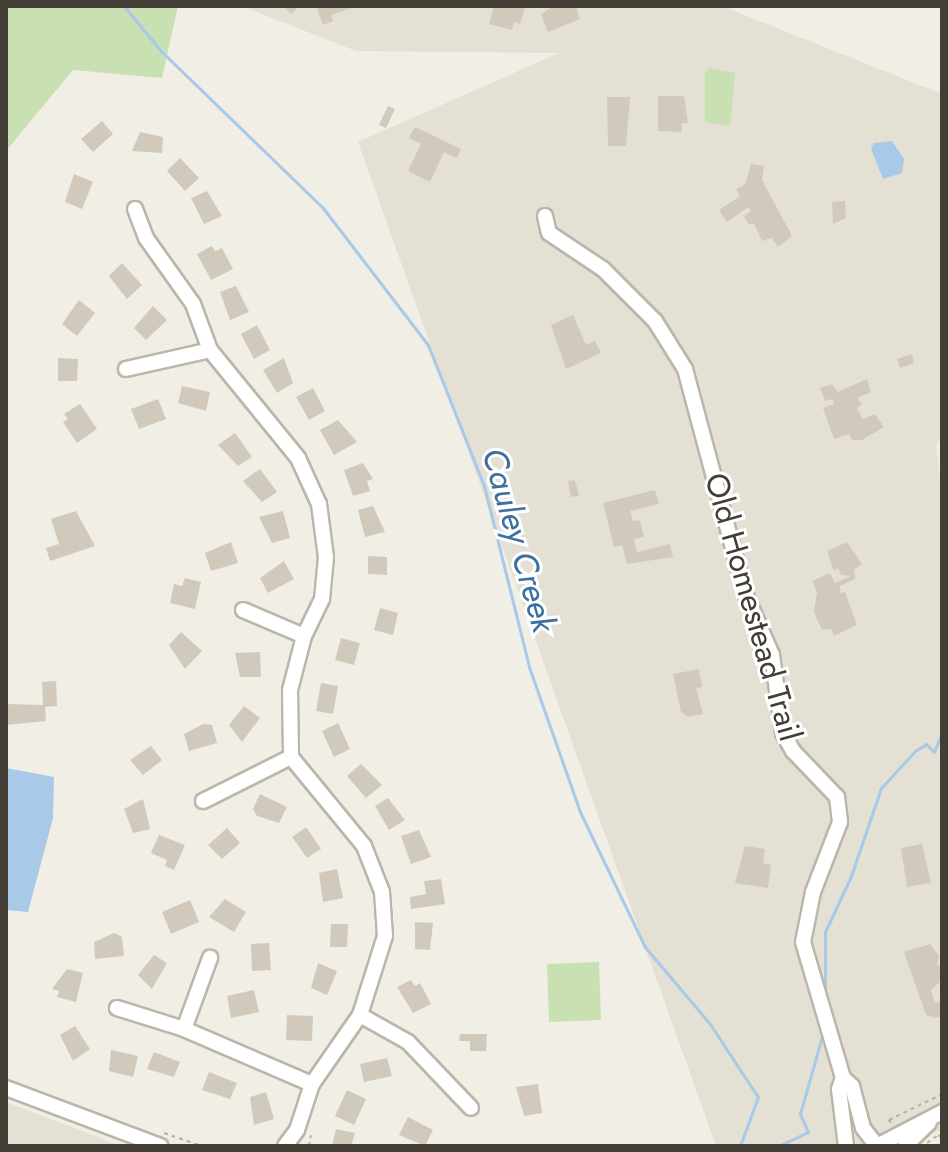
<!DOCTYPE html>
<style>
body{margin:0}
#map{position:relative;width:948px;height:1152px;overflow:hidden;background:#f0eee5;font-family:Jost,sans-serif}
div>[style]{position:absolute}
.residential>*{inset:0;background:#e4e0d4}
.green>*{inset:0;background:#c9e0b2}
.water>*{inset:0;background:#a8c9e7}
.stream>*{height:3px;margin:-1.5px;padding:0 1.5px;transform-origin:1.5px;border-radius:1.5px;background:#a8c9e7}
.building>*{inset:0;background:#d1cabc}
.path>*{height:2px;margin-top:-1px;transform-origin:0;background:repeating-linear-gradient(90deg,#bbb29c 0 4px,transparent 0 8px)}
.roads{filter:drop-shadow(2px 0 #bbb6a9) drop-shadow(-2px 0 #bbb6a9) drop-shadow(0 2px #bbb6a9) drop-shadow(0 -2px #bbb6a9)}
.minor>*{height:14px;margin:-7px;padding:0 7px;transform-origin:7px;border-radius:7px;background:#fff}
span{translate:-50% -50%;white-space:nowrap;text-align:center;line-height:1.15;-webkit-text-stroke:6px #fff;paint-order:stroke}
.street-label{font-size:32px;color:#423e35}
.water-label{font-size:34px;color:#3b70a1;font-style:italic}
.frame{position:absolute;inset:0;border:8px solid #423e35;pointer-events:none}
</style>
<div id="map">
<div class="residential">
<i style="clip-path:polygon(242px 6px,722px 6px,942px 94px,942px 436px,936px 446px,942px 491px,942px 1129px,904px 1146px,716px 1146px,358px 142px,559px 53px,356px 51px)"></i>
<i style="clip-path:polygon(6px 1102px,77px 1129px,120px 1146px,6px 1146px)"></i>
</div>
<div class="green">
<i style="clip-path:polygon(6px 6px,178px 6px,162px 78px,73px 70px,6px 151px)"></i>
<i style="clip-path:polygon(710px 68px,735px 73px,730px 126px,705px 122px,705px 73px)"></i>
<i style="clip-path:polygon(599px 962px,601px 1020px,549px 1022px,547px 964px)"></i>
</div>
<div class="water">
<i style="clip-path:polygon(892px 141px,904px 159px,902px 173px,883px 179px,871px 149px,874px 143px)"></i>
<i style="clip-path:polygon(6px 768px,54px 777px,53px 818px,28px 912px,6px 910px)"></i>
</div>
<div class="stream">
<i style="left:124px;top:6px;width:58px;rotate:50.6deg"></i>
<i style="left:161px;top:51px;width:226px;rotate:44.1deg"></i>
<i style="left:323px;top:208px;width:173px;rotate:52.5deg"></i>
<i style="left:428px;top:345px;width:152px;rotate:68.3deg"></i>
<i style="left:484px;top:486px;width:187px;rotate:76deg"></i>
<i style="left:529px;top:667px;width:154px;rotate:70.6deg"></i>
<i style="left:580px;top:812px;width:150px;rotate:64.3deg"></i>
<i style="left:645px;top:947px;width:101px;rotate:49.8deg"></i>
<i style="left:710px;top:1024px;width:87px;rotate:56.7deg"></i>
<i style="left:758px;top:1097px;width:52px;rotate:110.2deg"></i>
<i style="left:825px;top:994px;width:62px;rotate:-90deg"></i>
<i style="left:825px;top:932px;width:62px;rotate:-65.1deg"></i>
<i style="left:851px;top:876px;width:93px;rotate:-71.2deg"></i>
<i style="left:881px;top:788px;width:50px;rotate:-47.4deg"></i>
<i style="left:915px;top:751px;width:13px;rotate:-32deg"></i>
<i style="left:926px;top:744px;width:11px;rotate:45deg"></i>
<i style="left:934px;top:752px;width:22px;rotate:-68deg"></i>
<i style="left:778px;top:1146px;width:33px;rotate:-25deg"></i>
<i style="left:808px;top:1132px;width:20px;rotate:-114deg"></i>
<i style="left:800px;top:1114px;width:88px;rotate:-74.2deg"></i>
</div>
<div class="building">
<i style="clip-path:polygon(282px 6px,299px 6px,292px 14px)"></i>
<i style="clip-path:polygon(316px 6px,350px 6px,351px 8px,331px 15px,333px 21px,323px 25px)"></i>
<i style="clip-path:polygon(494px 6px,525px 8px,520px 24px,514px 22px,512px 30px,489px 24px)"></i>
<i style="clip-path:polygon(554px 6px,576px 7px,580px 19px,548px 32px,541px 14px)"></i>
<i style="clip-path:polygon(658px 96px,684px 96px,688px 123px,682px 123px,682px 132px,658px 131px)"></i>
<i style="clip-path:polygon(607px 97px,630px 97px,626px 146px,608px 146px)"></i>
<i style="clip-path:polygon(388px 106px,395px 109px,386px 128px,379px 125px)"></i>
<i style="clip-path:polygon(102px 121px,113px 134px,93px 152px,81px 139px)"></i>
<i style="clip-path:polygon(415px 127px,461px 149px,457px 158px,444px 152px,430px 182px,408px 171px,421px 144px,409px 138px)"></i>
<i style="clip-path:polygon(140px 132px,163px 137px,162px 153px,132px 151px)"></i>
<i style="clip-path:polygon(180px 158px,199px 178px,185px 191px,167px 171px)"></i>
<i style="clip-path:polygon(751px 164px,764px 166px,762px 180px,792px 236px,778px 247px,772px 238px,762px 241px,754px 223px,749px 225px,744px 216px,751px 211px,748px 207px,727px 222px,719px 210px,740px 196px,736px 189px,745px 185px)"></i>
<i style="clip-path:polygon(74px 174px,93px 182px,82px 209px,65px 202px)"></i>
<i style="clip-path:polygon(207px 191px,222px 216px,204px 224px,191px 198px)"></i>
<i style="clip-path:polygon(845px 201px,846px 218px,833px 224px,832px 202px)"></i>
<i style="clip-path:polygon(212px 246px,215px 251px,222px 248px,233px 269px,211px 280px,197px 254px)"></i>
<i style="clip-path:polygon(122px 263px,142px 285px,127px 299px,109px 276px)"></i>
<i style="clip-path:polygon(236px 286px,249px 312px,230px 320px,220px 292px)"></i>
<i style="clip-path:polygon(79px 300px,95px 313px,77px 336px,62px 324px)"></i>
<i style="clip-path:polygon(153px 306px,167px 320px,146px 340px,134px 328px)"></i>
<i style="clip-path:polygon(573px 315px,586px 345px,595px 341px,601px 353px,566px 369px,551px 325px)"></i>
<i style="clip-path:polygon(257px 325px,270px 350px,254px 359px,241px 334px)"></i>
<i style="clip-path:polygon(912px 354px,914px 363px,900px 368px,897px 359px)"></i>
<i style="clip-path:polygon(58px 358px,78px 359px,77px 381px,58px 381px)"></i>
<i style="clip-path:polygon(284px 358px,293px 383px,277px 393px,263px 370px)"></i>
<i style="clip-path:polygon(867px 379px,871px 392px,857px 398px,862px 404px,857px 408px,863px 419px,875px 414px,884px 427px,862px 440px,852px 440px,849px 434px,834px 439px,823px 408px,834px 404px,832px 399px,825px 401px,820px 388px,832px 384px,838px 392px)"></i>
<i style="clip-path:polygon(182px 386px,210px 392px,206px 411px,178px 403px)"></i>
<i style="clip-path:polygon(313px 388px,325px 411px,309px 420px,296px 397px)"></i>
<i style="clip-path:polygon(158px 399px,166px 419px,139px 429px,131px 409px)"></i>
<i style="clip-path:polygon(80px 404px,97px 429px,77px 443px,63px 422px,68px 419px,64px 414px)"></i>
<i style="clip-path:polygon(338px 420px,357px 442px,334px 455px,320px 430px)"></i>
<i style="clip-path:polygon(235px 433px,252px 457px,238px 466px,218px 445px)"></i>
<i style="clip-path:polygon(363px 463px,373px 479px,367px 481px,370px 491px,353px 496px,344px 470px)"></i>
<i style="clip-path:polygon(260px 469px,277px 492px,262px 502px,243px 481px)"></i>
<i style="clip-path:polygon(575px 480px,579px 496px,571px 497px,568px 481px)"></i>
<i style="clip-path:polygon(655px 490px,659px 504px,630px 511px,633px 521px,640px 520px,644px 537px,634px 539px,637px 552px,670px 544px,673px 557px,627px 564px,622px 545px,614px 547px,603px 503px)"></i>
<i style="clip-path:polygon(373px 506px,385px 532px,365px 537px,358px 510px)"></i>
<i style="clip-path:polygon(76px 511px,95px 546px,50px 561px,46px 548px,59px 544px,51px 519px)"></i>
<i style="clip-path:polygon(283px 511px,290px 538px,272px 543px,259px 517px)"></i>
<i style="clip-path:polygon(231px 542px,238px 563px,211px 571px,205px 553px)"></i>
<i style="clip-path:polygon(847px 542px,862px 564px,854px 570px,855px 579px,840px 586px,840px 593px,845px 592px,857px 625px,834px 636px,831px 629px,822px 630px,814px 612px,817px 592px,812px 581px,830px 573px,835px 583px,851px 576px,841px 575px,838px 568px,834px 571px,827px 551px)"></i>
<i style="clip-path:polygon(368px 556px,387px 557px,387px 575px,368px 574px)"></i>
<i style="clip-path:polygon(284px 561px,294px 579px,268px 593px,260px 578px)"></i>
<i style="clip-path:polygon(185px 578px,201px 582px,195px 609px,170px 603px,174px 584px,182px 586px)"></i>
<i style="clip-path:polygon(380px 608px,398px 613px,393px 635px,374px 630px)"></i>
<i style="clip-path:polygon(181px 632px,202px 651px,185px 669px,169px 645px)"></i>
<i style="clip-path:polygon(341px 638px,360px 643px,354px 665px,335px 660px)"></i>
<i style="clip-path:polygon(260px 652px,261px 677px,240px 677px,235px 653px)"></i>
<i style="clip-path:polygon(699px 669px,702px 687px,696px 688px,703px 714px,688px 717px,681px 712px,673px 674px)"></i>
<i style="clip-path:polygon(56px 681px,57px 706px,45px 707px,46px 721px,6px 725px,6px 704px,43px 705px,42px 682px)"></i>
<i style="clip-path:polygon(321px 683px,338px 686px,333px 714px,316px 711px)"></i>
<i style="clip-path:polygon(244px 706px,260px 718px,242px 742px,229px 725px)"></i>
<i style="clip-path:polygon(338px 723px,350px 749px,334px 757px,322px 731px)"></i>
<i style="clip-path:polygon(203px 724px,212px 725px,217px 743px,189px 751px,184px 734px)"></i>
<i style="clip-path:polygon(151px 746px,162px 760px,143px 775px,130px 760px)"></i>
<i style="clip-path:polygon(361px 764px,382px 785px,366px 798px,347px 776px)"></i>
<i style="clip-path:polygon(260px 794px,287px 807px,279px 823px,257px 816px,253px 809px)"></i>
<i style="clip-path:polygon(388px 798px,405px 820px,389px 830px,375px 806px)"></i>
<i style="clip-path:polygon(143px 799px,150px 829px,133px 833px,124px 809px)"></i>
<i style="clip-path:polygon(306px 827px,321px 849px,307px 858px,292px 837px)"></i>
<i style="clip-path:polygon(227px 828px,240px 843px,222px 859px,208px 845px)"></i>
<i style="clip-path:polygon(419px 830px,431px 857px,411px 864px,401px 836px)"></i>
<i style="clip-path:polygon(159px 835px,185px 845px,174px 870px,165px 866px,167px 860px,151px 853px)"></i>
<i style="clip-path:polygon(922px 844px,931px 883px,907px 887px,901px 848px)"></i>
<i style="clip-path:polygon(745px 846px,765px 849px,763px 863px,771px 865px,768px 888px,735px 883px)"></i>
<i style="clip-path:polygon(337px 869px,343px 898px,323px 902px,319px 873px)"></i>
<i style="clip-path:polygon(441px 879px,445px 904px,411px 909px,410px 897px,426px 894px,424px 881px)"></i>
<i style="clip-path:polygon(225px 899px,246px 912px,234px 932px,209px 917px)"></i>
<i style="clip-path:polygon(190px 900px,199px 922px,171px 934px,162px 912px)"></i>
<i style="clip-path:polygon(415px 922px,433px 923px,430px 950px,415px 949px)"></i>
<i style="clip-path:polygon(331px 924px,348px 924px,347px 947px,330px 947px)"></i>
<i style="clip-path:polygon(114px 933px,122px 937px,124px 956px,95px 959px,94px 942px)"></i>
<i style="clip-path:polygon(269px 943px,271px 970px,252px 971px,251px 944px)"></i>
<i style="clip-path:polygon(930px 944px,939px 956px,937px 966px,942px 964px,942px 980px,931px 990px,935px 1003px,942px 1001px,942px 1016px,935px 1018px,926px 1015px,904px 952px)"></i>
<i style="clip-path:polygon(154px 955px,167px 963px,152px 989px,138px 975px)"></i>
<i style="clip-path:polygon(318px 963px,337px 971px,327px 995px,311px 988px)"></i>
<i style="clip-path:polygon(67px 969px,83px 973px,76px 1002px,57px 997px,59px 991px,52px 989px)"></i>
<i style="clip-path:polygon(411px 980px,415px 986px,420px 983px,431px 1004px,413px 1013px,397px 987px)"></i>
<i style="clip-path:polygon(254px 990px,259px 1012px,231px 1018px,227px 996px)"></i>
<i style="clip-path:polygon(287px 1015px,313px 1016px,312px 1041px,286px 1040px)"></i>
<i style="clip-path:polygon(75px 1026px,90px 1049px,73px 1061px,60px 1035px)"></i>
<i style="clip-path:polygon(460px 1034px,487px 1034px,486px 1051px,470px 1051px,470px 1041px,459px 1041px)"></i>
<i style="clip-path:polygon(111px 1050px,138px 1056px,133px 1077px,109px 1071px)"></i>
<i style="clip-path:polygon(154px 1052px,180px 1062px,174px 1077px,147px 1069px)"></i>
<i style="clip-path:polygon(387px 1058px,392px 1076px,364px 1082px,360px 1064px)"></i>
<i style="clip-path:polygon(209px 1072px,237px 1083px,230px 1099px,202px 1090px)"></i>
<i style="clip-path:polygon(538px 1084px,542px 1113px,524px 1116px,516px 1087px)"></i>
<i style="clip-path:polygon(347px 1090px,366px 1099px,354px 1125px,335px 1116px)"></i>
<i style="clip-path:polygon(266px 1092px,274px 1119px,254px 1125px,250px 1097px)"></i>
<i style="clip-path:polygon(408px 1117px,433px 1130px,425px 1146px,399px 1135px)"></i>
<i style="clip-path:polygon(336px 1129px,355px 1133px,351px 1146px,332px 1146px)"></i>
</div>
<div class="path">
<i style="left:891px;top:1123px;width:4px;rotate:-124deg"></i>
<i style="left:889px;top:1120px;width:59px;rotate:-26.1deg"></i>
<i style="left:164px;top:1133px;width:39px;rotate:19deg"></i>
<i style="left:927px;top:1143px;width:14px;rotate:-36deg"></i>
<i style="left:938px;top:1135px;width:5px;rotate:37deg"></i>
<i style="left:309px;top:1146px;width:11px;rotate:-80deg"></i>
</div>
<div class="roads">
<div class="minor">
<i style="left:135px;top:209px;width:31px;rotate:69deg"></i>
<i style="left:146px;top:238px;width:81px;rotate:54.5deg"></i>
<i style="left:193px;top:304px;width:49px;rotate:69.7deg"></i>
<i style="left:210px;top:350px;width:139px;rotate:50.8deg"></i>
<i style="left:298px;top:458px;width:51px;rotate:65.5deg"></i>
<i style="left:319px;top:504px;width:53px;rotate:82.5deg"></i>
<i style="left:326px;top:557px;width:42px;rotate:95.4deg"></i>
<i style="left:322px;top:599px;width:41px;rotate:115.9deg"></i>
<i style="left:304px;top:636px;width:56px;rotate:104.5deg"></i>
<i style="left:290px;top:690px;width:67px;rotate:89.1deg"></i>
<i style="left:291px;top:757px;width:115px;rotate:50.6deg"></i>
<i style="left:364px;top:846px;width:49px;rotate:68.6deg"></i>
<i style="left:382px;top:892px;width:44px;rotate:86.1deg"></i>
<i style="left:385px;top:936px;width:83px;rotate:107.6deg"></i>
<i style="left:360px;top:1015px;width:84px;rotate:124.8deg"></i>
<i style="left:312px;top:1084px;width:48px;rotate:108.1deg"></i>
<i style="left:297px;top:1130px;width:20px;rotate:127deg"></i>
<i style="left:545px;top:216px;width:17px;rotate:77deg"></i>
<i style="left:549px;top:233px;width:65px;rotate:33.7deg"></i>
<i style="left:603px;top:269px;width:74px;rotate:45deg"></i>
<i style="left:655px;top:321px;width:57px;rotate:58deg"></i>
<i style="left:685px;top:369px;width:232px;rotate:75deg"></i>
<i style="left:745px;top:593px;width:68px;rotate:66.5deg"></i>
<i style="left:772px;top:655px;width:79px;rotate:82deg"></i>
<i style="left:783px;top:733px;width:21px;rotate:61deg"></i>
<i style="left:793px;top:751px;width:64px;rotate:46.3deg"></i>
<i style="left:837px;top:797px;width:25px;rotate:83deg"></i>
<i style="left:840px;top:822px;width:75px;rotate:111.1deg"></i>
<i style="left:813px;top:892px;width:51px;rotate:101.3deg"></i>
<i style="left:803px;top:942px;width:142px;rotate:73.6deg"></i>
<i style="left:126px;top:369px;width:86px;rotate:-12.7deg"></i>
<i style="left:243px;top:610px;width:66px;rotate:23.1deg"></i>
<i style="left:203px;top:801px;width:98px;rotate:-26.6deg"></i>
<i style="left:117px;top:1008px;width:70px;rotate:17.4deg"></i>
<i style="left:184px;top:1029px;width:139px;rotate:23.3deg"></i>
<i style="left:360px;top:1015px;width:55px;rotate:29.4deg"></i>
<i style="left:408px;top:1042px;width:91px;rotate:46.3deg"></i>
<i style="left:184px;top:1029px;width:76px;rotate:-69.9deg"></i>
<i style="left:843px;top:1078px;width:12px;rotate:42deg"></i>
<i style="left:852px;top:1086px;width:43px;rotate:75.3deg"></i>
<i style="left:863px;top:1128px;width:16px;rotate:52deg"></i>
<i style="left:843px;top:1078px;width:12px;rotate:110deg"></i>
<i style="left:839px;top:1089px;width:57px;rotate:83deg"></i>
<i style="left:6px;top:1088px;width:165px;rotate:20.6deg"></i>
<i style="left:879px;top:1145px;width:71px;rotate:-27.6deg"></i>
<i style="left:905px;top:1146px;width:33px;rotate:-44deg"></i>
</div>
</div>
<div class="street-label">
<span style="left:753px;top:607px;rotate:74deg">Old Homestead Trail</span>
</div>
<div class="water-label">
<span style="left:519px;top:540px;rotate:74deg">Cauley Creek</span>
</div>
<div class="frame"></div>
</div>
